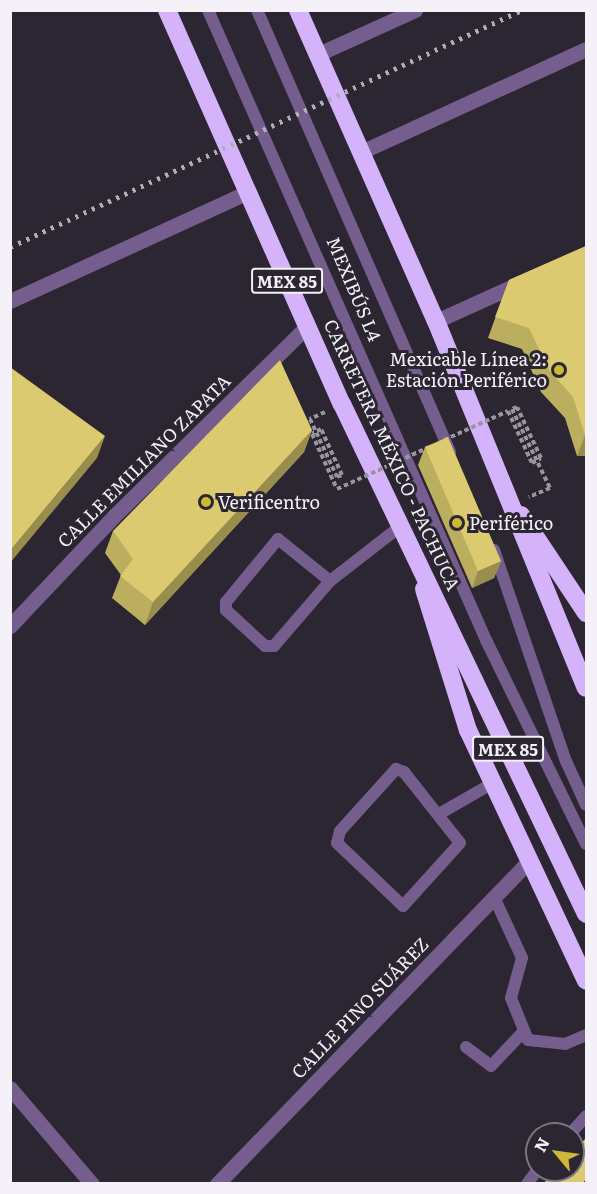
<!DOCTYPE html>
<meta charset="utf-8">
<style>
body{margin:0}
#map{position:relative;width:597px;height:1194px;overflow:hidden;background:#2b2631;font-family:Literata,serif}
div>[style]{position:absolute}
.path>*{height:4px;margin-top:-2px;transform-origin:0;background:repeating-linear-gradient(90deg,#99959e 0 4.5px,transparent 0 7.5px)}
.service>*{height:12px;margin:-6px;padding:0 6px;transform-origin:6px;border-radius:6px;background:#755e8e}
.minor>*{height:15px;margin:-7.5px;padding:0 7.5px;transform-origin:7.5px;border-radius:7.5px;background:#755e8e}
.motorway>*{height:18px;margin:-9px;padding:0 9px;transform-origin:9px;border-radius:9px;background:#d5b3fb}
.rail>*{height:4.5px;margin-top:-2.25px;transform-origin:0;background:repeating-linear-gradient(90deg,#b1aeb7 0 3px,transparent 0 9px)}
.path-bridge>*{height:4px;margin-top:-2px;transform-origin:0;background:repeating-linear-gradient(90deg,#99959e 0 4.5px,transparent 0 7.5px)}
.wall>*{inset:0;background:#bcae5f}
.shaded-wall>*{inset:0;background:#998d4e}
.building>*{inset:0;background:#dbca6f}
.dots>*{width:16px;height:16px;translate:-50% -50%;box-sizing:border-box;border:3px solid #2b2631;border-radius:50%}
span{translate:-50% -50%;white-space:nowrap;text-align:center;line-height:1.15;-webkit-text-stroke:6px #2b2631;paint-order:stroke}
.shield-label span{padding:2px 4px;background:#2b2631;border:2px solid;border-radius:4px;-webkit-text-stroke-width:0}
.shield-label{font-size:16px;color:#f4f1f9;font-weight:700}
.street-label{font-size:18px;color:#f4f1f9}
.poi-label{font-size:18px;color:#f4f1f9}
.right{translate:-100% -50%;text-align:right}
.left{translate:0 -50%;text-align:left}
.frame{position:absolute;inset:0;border:12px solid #f4f1f9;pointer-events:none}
.north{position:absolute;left:525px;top:1122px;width:60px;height:60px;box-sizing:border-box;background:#2b2631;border:2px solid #7b7781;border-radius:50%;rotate:299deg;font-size:16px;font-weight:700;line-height:24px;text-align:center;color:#f4f1f9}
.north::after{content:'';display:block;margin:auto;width:21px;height:27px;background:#ceb837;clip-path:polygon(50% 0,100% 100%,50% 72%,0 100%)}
</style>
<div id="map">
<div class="path">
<i style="left:517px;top:407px;width:5px;rotate:158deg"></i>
<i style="left:512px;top:409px;width:88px;rotate:64.3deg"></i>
<i style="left:550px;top:488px;width:23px;rotate:157deg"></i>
<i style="left:325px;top:412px;width:17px;rotate:155deg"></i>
<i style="left:310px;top:419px;width:64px;rotate:65deg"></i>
<i style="left:337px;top:477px;width:5px;rotate:-22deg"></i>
</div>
<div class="service">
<i style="left:208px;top:10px;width:689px;rotate:66.19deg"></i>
<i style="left:486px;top:640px;width:227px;rotate:63.9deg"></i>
<i style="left:257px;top:10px;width:482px;rotate:66.4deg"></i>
<i style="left:494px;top:550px;width:223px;rotate:71.2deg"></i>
<i style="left:566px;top:761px;width:48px;rotate:65.6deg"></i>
<i style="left:330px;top:581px;width:67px;rotate:-141.1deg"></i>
<i style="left:278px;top:539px;width:82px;rotate:129.5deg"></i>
<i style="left:226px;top:602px;width:8px;rotate:90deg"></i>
<i style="left:226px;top:610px;width:53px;rotate:42.7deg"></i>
<i style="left:265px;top:646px;width:9px"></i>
<i style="left:274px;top:646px;width:86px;rotate:-49.3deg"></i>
<i style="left:330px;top:581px;width:90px;rotate:-37.8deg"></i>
<i style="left:396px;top:769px;width:9px;rotate:21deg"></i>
<i style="left:404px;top:772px;width:90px;rotate:51.7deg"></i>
<i style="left:460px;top:843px;width:85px;rotate:132.1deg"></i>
<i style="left:403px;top:906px;width:91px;rotate:-136.3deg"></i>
<i style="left:337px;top:843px;width:12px;rotate:-76deg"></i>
<i style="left:340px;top:831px;width:84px;rotate:-47.9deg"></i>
<i style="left:439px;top:814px;width:62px;rotate:-29.9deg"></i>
<i style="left:494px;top:897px;width:67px;rotate:65.3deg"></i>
<i style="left:522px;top:958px;width:41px;rotate:105.4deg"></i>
<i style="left:511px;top:998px;width:45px;rotate:68deg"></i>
<i style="left:528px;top:1040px;width:37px;rotate:6deg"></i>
<i style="left:565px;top:1044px;width:23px;rotate:-23deg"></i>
<i style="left:466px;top:1047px;width:31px;rotate:37deg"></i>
<i style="left:491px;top:1066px;width:48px;rotate:-46.7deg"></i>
<i style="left:570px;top:1134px;width:24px;rotate:-48deg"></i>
<i style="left:527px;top:1184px;width:17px;rotate:-54deg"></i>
</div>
<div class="minor">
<i style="left:316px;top:55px;width:109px;rotate:-24.4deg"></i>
<i style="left:361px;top:152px;width:247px;rotate:-24.6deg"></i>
<i style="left:10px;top:301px;width:262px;rotate:-24.6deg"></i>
<i style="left:436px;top:321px;width:97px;rotate:-24.4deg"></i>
<i style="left:10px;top:626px;width:153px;rotate:-46.6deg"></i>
<i style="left:115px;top:515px;width:269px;rotate:-44.5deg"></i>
<i style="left:10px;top:1088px;width:126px;rotate:49.5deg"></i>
<i style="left:217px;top:1184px;width:450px;rotate:-46deg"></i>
</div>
<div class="motorway">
<i style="left:167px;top:10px;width:431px;rotate:66.1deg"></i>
<i style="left:342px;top:404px;width:565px;rotate:64.43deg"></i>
<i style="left:298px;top:10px;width:340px;rotate:66.1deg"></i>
<i style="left:436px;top:321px;width:396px;rotate:67.8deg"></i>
<i style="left:521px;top:515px;width:118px;rotate:56.4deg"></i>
<i style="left:424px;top:589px;width:148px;rotate:72.7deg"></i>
<i style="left:468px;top:730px;width:277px;rotate:64.8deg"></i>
</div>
<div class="rail">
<i style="left:10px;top:247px;width:564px;rotate:-24.84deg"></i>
</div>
<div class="path-bridge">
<i style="left:444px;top:440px;width:70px;rotate:-24.4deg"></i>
<i style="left:508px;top:411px;width:57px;rotate:65.2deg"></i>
<i style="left:532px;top:463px;width:10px;rotate:-29deg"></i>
<i style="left:541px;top:458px;width:56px;rotate:-115.2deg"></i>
<i style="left:342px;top:475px;width:51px;rotate:-114.5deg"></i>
<i style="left:321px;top:429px;width:10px;rotate:151deg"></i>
<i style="left:312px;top:434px;width:60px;rotate:65.6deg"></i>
<i style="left:337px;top:489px;width:101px;rotate:-24.5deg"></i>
</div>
<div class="wall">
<i style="clip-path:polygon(586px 246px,586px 456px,577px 456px,565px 418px,541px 392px,522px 349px,488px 338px,509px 280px)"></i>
<i style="clip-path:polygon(312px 430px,304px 452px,145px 625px,112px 598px,121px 575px,105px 553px,113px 531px)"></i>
<i style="clip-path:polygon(425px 447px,501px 561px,494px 578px,472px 588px,418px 465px)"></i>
</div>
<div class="shaded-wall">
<i style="clip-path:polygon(312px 430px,304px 452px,145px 625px,153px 602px)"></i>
<i style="clip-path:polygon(585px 435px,586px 435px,586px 456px,577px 456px)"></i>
<i style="clip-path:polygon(105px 436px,97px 458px,10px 563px,10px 551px)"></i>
<i style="clip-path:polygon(501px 561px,494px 578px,472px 588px,478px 571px)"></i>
</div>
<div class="building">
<i style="clip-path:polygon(586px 246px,586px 435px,585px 435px,573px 397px,549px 370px,529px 328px,495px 317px,509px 280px)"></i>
<i style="clip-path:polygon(280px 360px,312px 430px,153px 602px,120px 576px,133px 559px,113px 531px)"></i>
<i style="clip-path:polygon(10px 367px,105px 436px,10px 551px)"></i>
<i style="clip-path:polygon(448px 437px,501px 561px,478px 571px,425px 447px)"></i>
<i style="clip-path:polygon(586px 1138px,586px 1179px,582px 1184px,543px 1184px,556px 1170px,573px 1170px,573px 1152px)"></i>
</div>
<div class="dots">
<i style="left:559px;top:370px;background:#ceb837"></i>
<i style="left:206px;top:502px;background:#ceb837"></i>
<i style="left:457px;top:523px;background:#ceb837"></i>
</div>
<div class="shield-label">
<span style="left:287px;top:281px">MEX 85</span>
<span style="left:508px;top:749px">MEX 85</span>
</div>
<div class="street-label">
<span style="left:354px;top:289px;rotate:67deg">MEXIBÚS L4</span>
<span style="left:392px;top:455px;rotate:65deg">CARRETERA MÉXICO - PACHUCA</span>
<span style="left:144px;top:461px;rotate:-45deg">CALLE EMILIANO ZAPATA</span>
<span style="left:360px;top:1008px;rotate:-46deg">CALLE PINO SUÁREZ</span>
</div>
<div class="poi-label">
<span class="right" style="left:547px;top:370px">Mexicable Línea 2:<br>Estación Periférico</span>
<span class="left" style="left:218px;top:502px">Verificentro</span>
<span class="left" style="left:469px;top:523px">Periférico</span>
</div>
<div class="frame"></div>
<div class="north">N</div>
</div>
